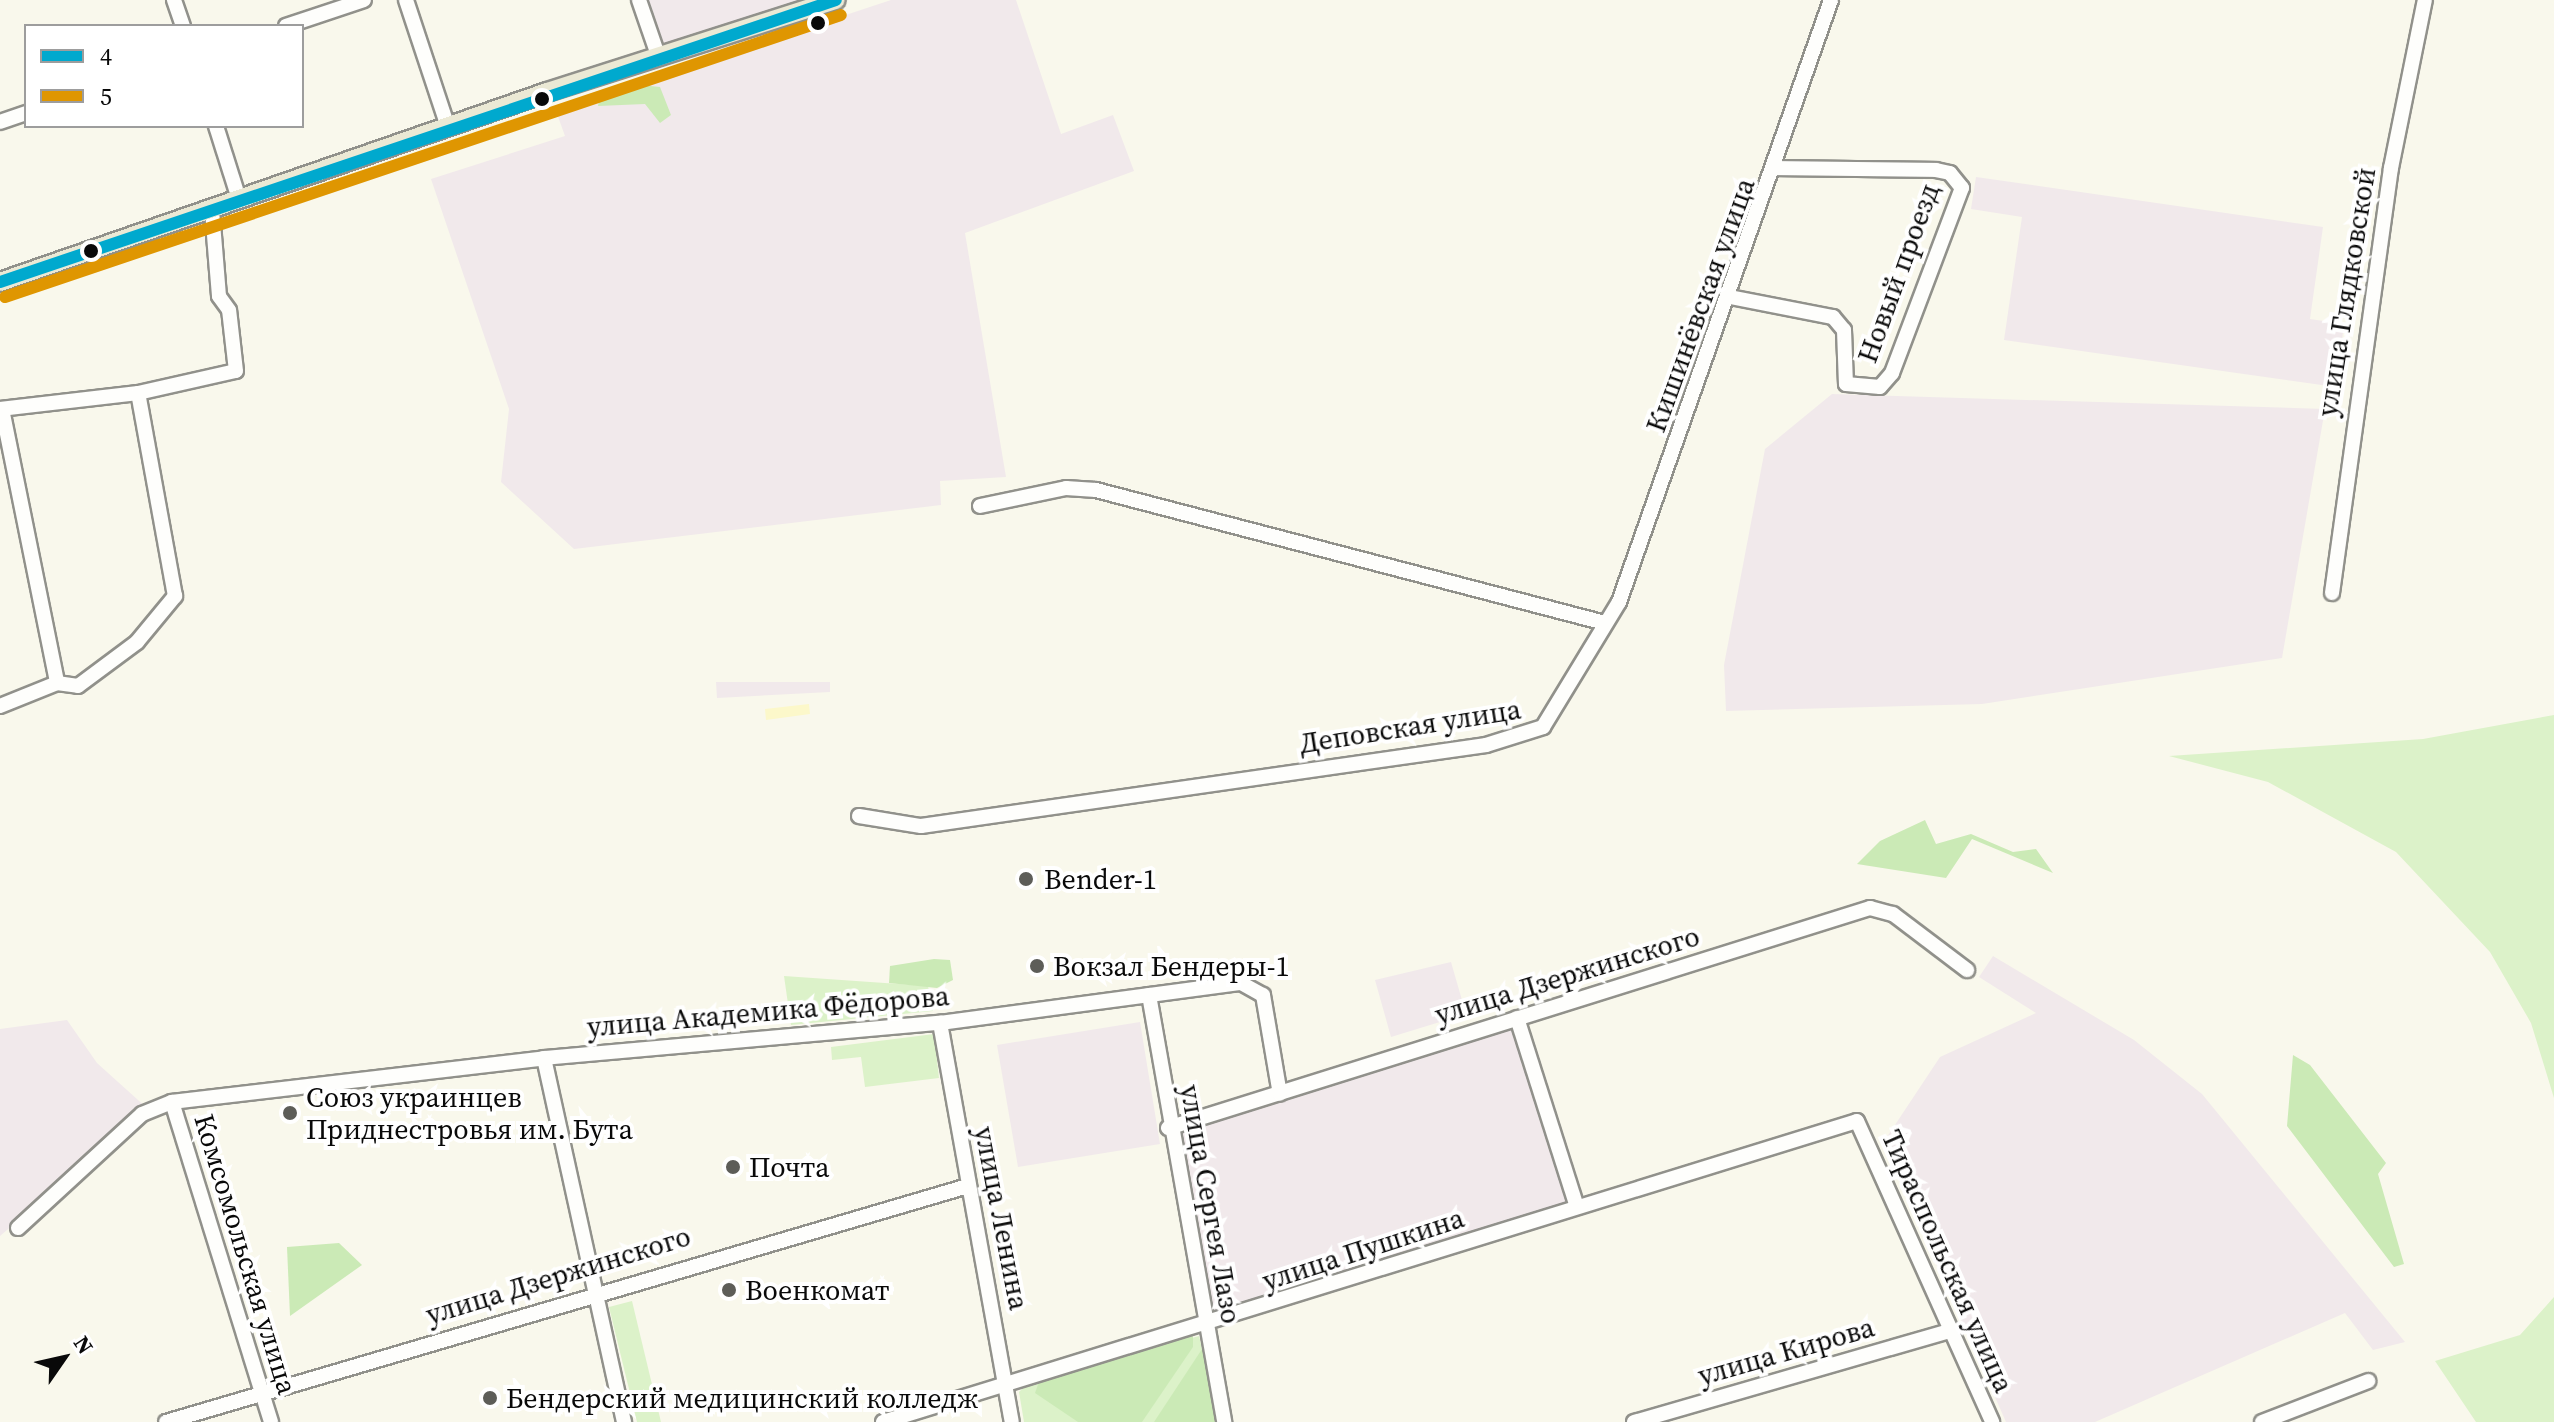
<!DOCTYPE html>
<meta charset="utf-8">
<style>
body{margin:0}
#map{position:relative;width:2554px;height:1422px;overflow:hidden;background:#f9f8ec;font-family:"Source Serif 4",serif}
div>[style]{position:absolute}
.industrial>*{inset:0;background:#f1e9eb}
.green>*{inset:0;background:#dcf2c9}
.forest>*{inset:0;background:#cbeab6}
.sand>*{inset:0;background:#fcf8ca}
.roads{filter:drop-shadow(2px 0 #91918b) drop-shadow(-2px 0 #91918b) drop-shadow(0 2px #91918b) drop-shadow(0 -2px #91918b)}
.minor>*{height:14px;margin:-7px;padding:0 7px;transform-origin:7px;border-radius:7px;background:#fefefc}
.major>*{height:18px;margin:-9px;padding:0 9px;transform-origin:9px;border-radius:9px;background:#ebe9d5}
.bus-1>*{height:12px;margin:-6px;padding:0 6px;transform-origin:6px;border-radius:6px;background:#00a9ce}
.bus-2>*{height:12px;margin:-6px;padding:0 6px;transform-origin:6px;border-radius:6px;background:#df9601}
.dots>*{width:22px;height:22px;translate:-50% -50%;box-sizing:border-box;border:4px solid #fff;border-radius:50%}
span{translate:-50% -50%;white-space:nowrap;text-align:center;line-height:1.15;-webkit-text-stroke:8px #fff;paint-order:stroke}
.street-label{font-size:28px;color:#090909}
.poi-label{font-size:28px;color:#090909}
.left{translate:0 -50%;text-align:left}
.legend{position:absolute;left:24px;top:24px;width:280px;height:104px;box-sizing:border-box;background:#fff;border:2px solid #9d9d9d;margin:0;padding:10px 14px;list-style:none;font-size:24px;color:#090909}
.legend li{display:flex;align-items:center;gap:16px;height:40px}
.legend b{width:40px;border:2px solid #9d9d9d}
.north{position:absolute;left:24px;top:1318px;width:80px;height:80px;-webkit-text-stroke:6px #fff;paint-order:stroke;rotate:56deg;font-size:22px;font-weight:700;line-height:32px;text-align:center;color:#090909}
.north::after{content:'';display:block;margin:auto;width:28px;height:36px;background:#090909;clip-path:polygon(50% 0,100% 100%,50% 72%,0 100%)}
</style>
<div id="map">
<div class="industrial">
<i style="clip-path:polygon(646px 0,804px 0,661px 48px)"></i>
<i style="clip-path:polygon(891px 0,1016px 0,1061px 134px,1113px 115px,1134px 171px,965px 233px,1006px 477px,940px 481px,941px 505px,574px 549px,501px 482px,509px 409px,431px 179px,565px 136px,556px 111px)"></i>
<i style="clip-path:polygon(1976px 177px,2323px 227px,2310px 319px,2344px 324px,2336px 387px,2004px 340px,2022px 217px,1971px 209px)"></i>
<i style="clip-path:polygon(1832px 394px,2325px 409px,2282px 658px,1982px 704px,1726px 711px,1724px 665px,1765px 449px)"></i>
<i style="clip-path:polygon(716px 682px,830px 682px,830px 692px,717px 698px)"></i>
<i style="clip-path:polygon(1993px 956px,2134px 1040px,2202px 1094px,2405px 1342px,2373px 1350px,2345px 1313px,2095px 1422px,2006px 1422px,1883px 1143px,1940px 1057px,2036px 1013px,1979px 977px)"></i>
<i style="clip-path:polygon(1451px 962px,1466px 1014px,1391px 1037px,1375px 980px)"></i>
<i style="clip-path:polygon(1517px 1018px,1577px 1207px,1207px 1326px,1168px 1128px)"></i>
<i style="clip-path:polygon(67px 1020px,97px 1063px,148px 1109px,0 1236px,0 1029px)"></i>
<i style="clip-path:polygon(1140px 1022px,1160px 1144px,1018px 1167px,997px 1045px)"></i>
</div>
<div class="green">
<i style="clip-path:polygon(2554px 715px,2554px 1098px,2531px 1023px,2490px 952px,2396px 852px,2268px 782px,2169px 756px,2423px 739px)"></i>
<i style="clip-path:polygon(784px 976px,928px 986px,933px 1011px,791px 1025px)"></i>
<i style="clip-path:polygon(934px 1034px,939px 1078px,865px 1087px,861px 1057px,832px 1060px,831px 1047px)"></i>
<i style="clip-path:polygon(2554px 1297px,2554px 1422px,2476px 1422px,2435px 1361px,2520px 1335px)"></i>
<i style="clip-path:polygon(632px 1301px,661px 1422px,637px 1422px,609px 1307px)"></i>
<i style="clip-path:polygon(1199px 1336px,1220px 1422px,1024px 1422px,1019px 1392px,1028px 1383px)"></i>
</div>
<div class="forest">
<i style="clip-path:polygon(622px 83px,660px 87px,671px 115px,660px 123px,645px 104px,598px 106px,600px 96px)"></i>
<i style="clip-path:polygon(1925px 820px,1936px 844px,1971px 834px,2013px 852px,2036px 849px,2053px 873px,1972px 839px,1946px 878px,1857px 864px,1880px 841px)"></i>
<i style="clip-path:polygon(934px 959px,950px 960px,953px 980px,937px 988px,889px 983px,890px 966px)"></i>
<i style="clip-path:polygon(2293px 1055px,2310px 1065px,2386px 1163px,2378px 1174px,2404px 1264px,2394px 1267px,2287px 1126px)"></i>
<i style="clip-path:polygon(339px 1243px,362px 1265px,290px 1316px,287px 1247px)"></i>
<i style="clip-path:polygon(1193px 1335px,1193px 1347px,1142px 1422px,1078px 1422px,1035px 1393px,1040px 1379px)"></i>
<i style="clip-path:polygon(1204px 1346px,1219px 1422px,1154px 1422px)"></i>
</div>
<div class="sand">
<i style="clip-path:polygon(809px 704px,810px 714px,766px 720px,765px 709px)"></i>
</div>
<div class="roads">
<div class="minor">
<i style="left:174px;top:0;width:28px;rotate:71deg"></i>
<i style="left:406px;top:0;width:134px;rotate:71.7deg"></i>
<i style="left:639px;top:0;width:61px;rotate:71deg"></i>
<i style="left:286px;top:26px;width:82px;rotate:-18.4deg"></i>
<i style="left:0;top:122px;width:28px;rotate:-19deg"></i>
<i style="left:216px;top:126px;width:77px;rotate:72.5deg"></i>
<i style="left:1730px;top:297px;width:105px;rotate:11deg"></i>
<i style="left:1833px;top:317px;width:17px;rotate:50deg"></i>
<i style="left:1844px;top:330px;width:54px;rotate:87.9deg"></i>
<i style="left:1846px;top:384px;width:34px;rotate:5deg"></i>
<i style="left:1880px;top:387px;width:18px;rotate:-49deg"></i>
<i style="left:1892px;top:373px;width:198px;rotate:-69.3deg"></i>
<i style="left:1962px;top:188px;width:19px;rotate:-129deg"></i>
<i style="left:1950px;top:173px;width:14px;rotate:-168deg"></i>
<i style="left:1936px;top:170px;width:159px;rotate:-179.3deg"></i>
<i style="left:0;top:409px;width:139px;rotate:-6.6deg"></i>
<i style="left:138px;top:393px;width:100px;rotate:-12.7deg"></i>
<i style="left:236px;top:371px;width:61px;rotate:-96.5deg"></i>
<i style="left:229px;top:310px;width:17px;rotate:-126deg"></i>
<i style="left:219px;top:296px;width:86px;rotate:-94.7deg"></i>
<i style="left:2px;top:409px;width:279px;rotate:78.6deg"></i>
<i style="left:980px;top:506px;width:88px;rotate:-11.8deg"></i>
<i style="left:1066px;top:488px;width:30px;rotate:4deg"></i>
<i style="left:1096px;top:490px;width:526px;rotate:14.64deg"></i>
<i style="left:2332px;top:593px;width:429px;rotate:-82.1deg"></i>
<i style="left:2391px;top:168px;width:171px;rotate:-78.6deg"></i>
<i style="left:0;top:706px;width:61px;rotate:-22deg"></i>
<i style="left:57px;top:683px;width:21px;rotate:8deg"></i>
<i style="left:78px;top:686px;width:74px;rotate:-36.7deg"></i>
<i style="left:137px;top:642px;width:60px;rotate:-50.4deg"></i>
<i style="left:175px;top:596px;width:206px;rotate:-100.3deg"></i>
<i style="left:859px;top:816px;width:63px;rotate:9.2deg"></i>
<i style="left:921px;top:826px;width:571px;rotate:-8.16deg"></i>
<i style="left:1486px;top:745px;width:60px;rotate:-17.5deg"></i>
<i style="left:1543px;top:727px;width:146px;rotate:-58.7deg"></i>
<i style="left:1619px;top:602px;width:638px;rotate:-70.6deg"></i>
<i style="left:1149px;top:995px;width:434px;rotate:80deg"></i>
<i style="left:1517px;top:1018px;width:198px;rotate:72.4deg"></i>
<i style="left:940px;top:1023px;width:405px;rotate:79.8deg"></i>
<i style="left:544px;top:1058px;width:373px;rotate:77.6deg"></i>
<i style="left:172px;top:1102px;width:335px;rotate:72.8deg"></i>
<i style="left:1168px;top:1128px;width:736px;rotate:-17.4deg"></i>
<i style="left:1870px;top:908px;width:24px;rotate:15deg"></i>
<i style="left:1893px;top:914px;width:93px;rotate:37.1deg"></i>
<i style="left:18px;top:1228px;width:168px;rotate:-42.6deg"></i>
<i style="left:142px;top:1114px;width:32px;rotate:-22deg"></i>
<i style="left:172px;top:1102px;width:375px;rotate:-6.7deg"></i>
<i style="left:544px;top:1058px;width:398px;rotate:-5.1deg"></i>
<i style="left:940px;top:1023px;width:304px;rotate:-7.6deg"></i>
<i style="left:1241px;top:983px;width:25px;rotate:29deg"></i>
<i style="left:1263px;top:995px;width:100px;rotate:80.3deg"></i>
<i style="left:166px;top:1422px;width:836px;rotate:-16.4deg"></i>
<i style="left:883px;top:1422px;width:1019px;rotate:-17.17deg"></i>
<i style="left:1857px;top:1121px;width:330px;rotate:65.8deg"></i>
<i style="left:1634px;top:1422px;width:332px;rotate:-16.1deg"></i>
<i style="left:2262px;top:1422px;width:114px;rotate:-21.1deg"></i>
</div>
<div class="major">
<i style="left:0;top:282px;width:579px;rotate:-19.15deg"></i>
<i style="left:547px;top:92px;width:303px;rotate:-17.7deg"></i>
</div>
</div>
<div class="bus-1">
<i style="left:0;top:282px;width:882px;rotate:-18.64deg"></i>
</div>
<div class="bus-2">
<i style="left:5px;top:297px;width:882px;rotate:-18.64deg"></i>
</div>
<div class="dots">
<i style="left:818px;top:23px;background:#090909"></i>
<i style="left:542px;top:99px;background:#090909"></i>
<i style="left:91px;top:251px;background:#090909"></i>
<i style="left:1026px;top:879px;background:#5d5d58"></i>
<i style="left:1037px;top:966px;background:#5d5d58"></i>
<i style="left:290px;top:1113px;background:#5d5d58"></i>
<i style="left:733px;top:1167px;background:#5d5d58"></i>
<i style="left:729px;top:1290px;background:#5d5d58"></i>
<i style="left:490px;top:1398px;background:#5d5d58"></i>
</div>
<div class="street-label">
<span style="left:1898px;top:273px;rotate:-70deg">Новый проезд</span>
<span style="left:2346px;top:292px;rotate:-81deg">улица Глядковской</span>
<span style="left:1700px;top:305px;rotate:-70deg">Кишинёвская улица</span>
<span style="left:1410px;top:726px;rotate:-9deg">Деповская улица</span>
<span style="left:1567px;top:975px;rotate:-17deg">улица Дзержинского</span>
<span style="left:768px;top:1011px;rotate:-5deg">улица Академика Фёдорова</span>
<span style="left:1211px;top:1204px;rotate:80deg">улица Сергея Лазо</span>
<span style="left:1002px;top:1218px;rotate:79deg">улица Ленина</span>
<span style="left:1363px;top:1249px;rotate:-18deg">улица Пушкина</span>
<span style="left:246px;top:1254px;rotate:73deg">Комсомольская улица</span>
<span style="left:1948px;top:1261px;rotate:66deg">Тираспольская улица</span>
<span style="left:558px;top:1275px;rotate:-17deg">улица Дзержинского</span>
<span style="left:1786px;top:1351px;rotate:-16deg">улица Кирова</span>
</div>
<div class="poi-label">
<span class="left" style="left:1044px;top:879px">Bender-1</span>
<span class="left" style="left:1053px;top:966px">Вокзал Бендеры-1</span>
<span class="left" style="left:306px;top:1113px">Союз украинцев<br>Приднестровья им. Бута</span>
<span class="left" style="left:749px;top:1167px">Почта</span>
<span class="left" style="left:745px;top:1290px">Военкомат</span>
<span class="left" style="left:506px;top:1398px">Бендерский медицинский колледж</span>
</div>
<ul class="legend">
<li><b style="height:10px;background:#00a9ce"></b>4</li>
<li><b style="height:10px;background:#df9601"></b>5</li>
</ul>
<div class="north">N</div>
</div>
